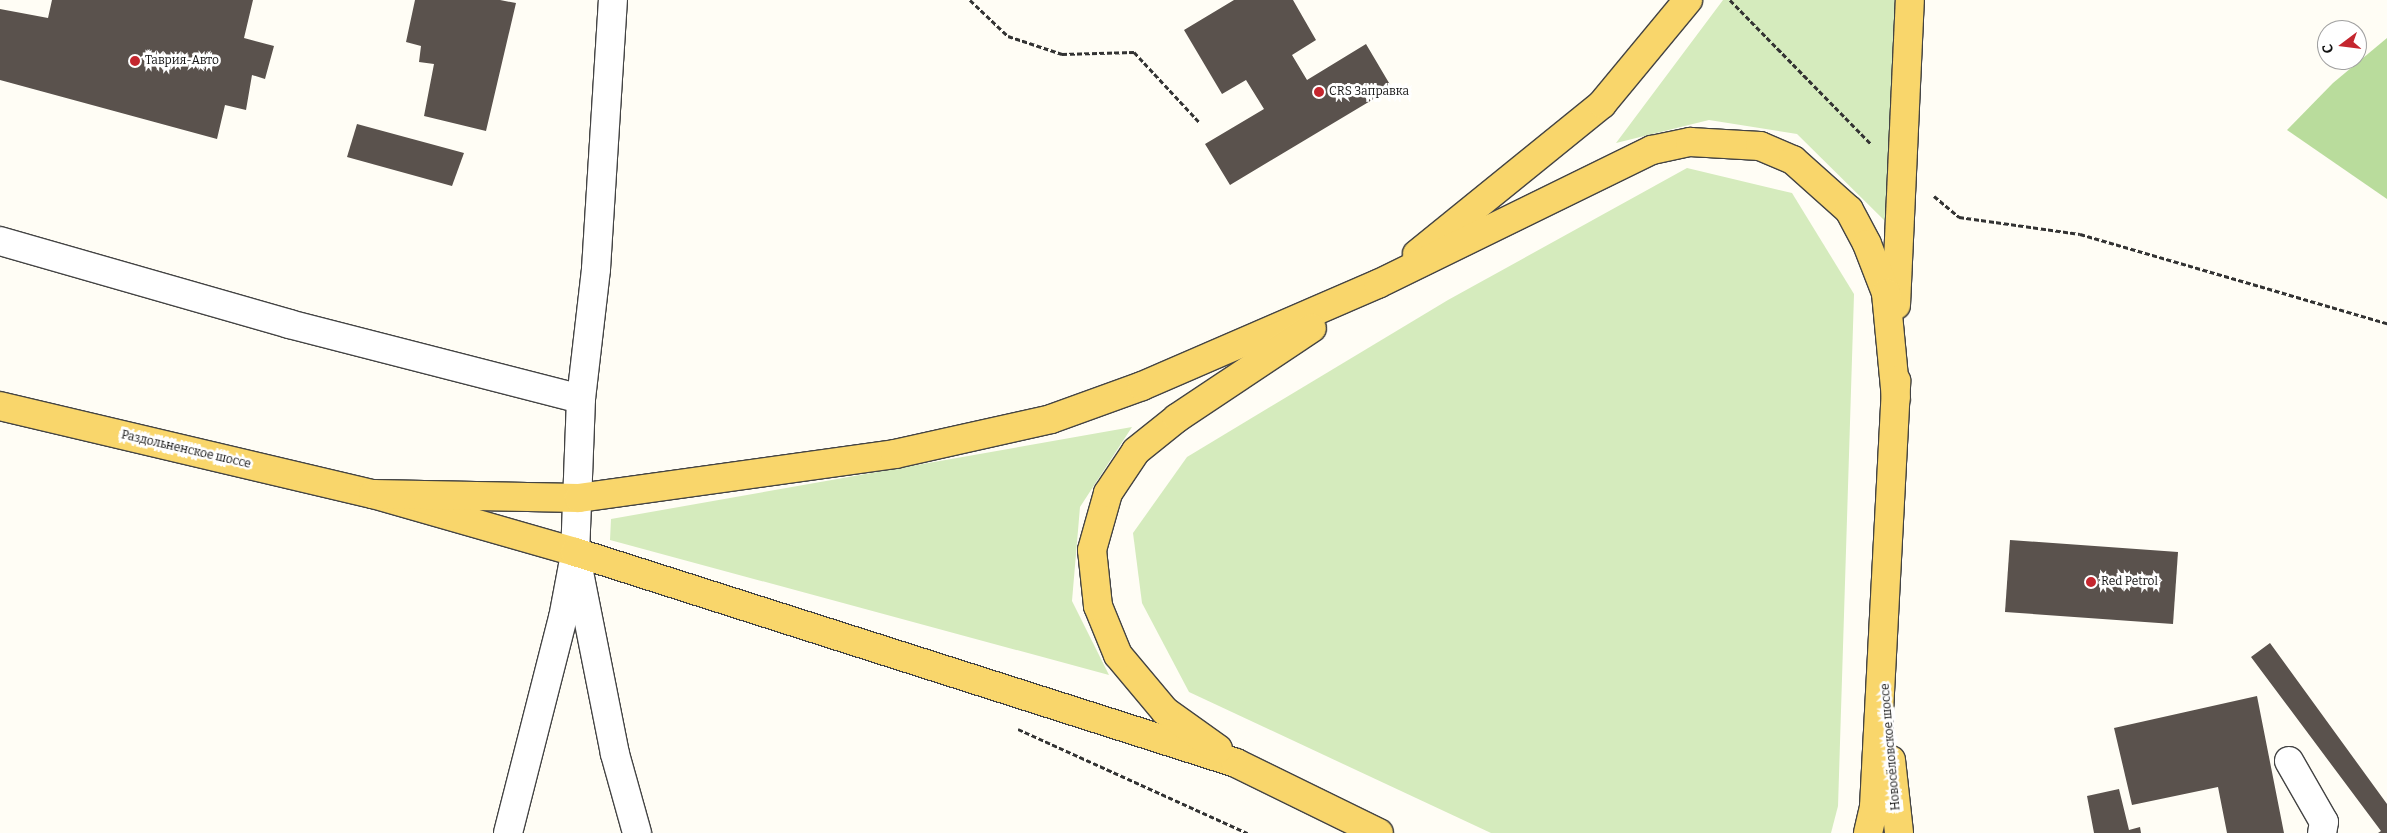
<!DOCTYPE html>
<meta charset="utf-8">
<style>
body{margin:0}
#map{position:relative;width:2387px;height:833px;overflow:hidden;background:#fffdf5;font-family:Bitter,serif}
div>[style]{position:absolute}
.green>*{inset:0;background:#d5ebbd}
.forest>*{inset:0;background:#b9dc9c}
.building>*{inset:0;background:#5a524d}
.path>*{height:3px;margin-top:-1.5px;transform-origin:0;background:repeating-linear-gradient(90deg,#333 0 5px,transparent 0 7.5px)}
.roads{filter:drop-shadow(1px 0 #444) drop-shadow(-1px 0 #444) drop-shadow(0 1px #444) drop-shadow(0 -1px #444)}
.minor>*{height:28px;margin:-14px;padding:0 14px;transform-origin:14px;border-radius:14px;background:#fff}
.major>*{height:28px;margin:-14px;padding:0 14px;transform-origin:14px;border-radius:14px;background:#f9d66b}
.dots>*{width:14px;height:14px;translate:-50% -50%;box-sizing:border-box;border:2px solid #fff;border-radius:50%}
span{translate:-50% -50%;white-space:nowrap;text-align:center;line-height:1.15;-webkit-text-stroke:5px #fff;paint-order:stroke}
.poi-label{font-size:12px;color:#111}
.left{translate:0 -50%;text-align:left}
.street-label{font-size:12px;color:#111}
.north{position:absolute;left:2317px;top:20px;width:50px;height:50px;box-sizing:border-box;background:#fff;border:1px solid #a0a0a0;border-radius:50%;rotate:255deg;font-size:14px;font-weight:700;line-height:20px;text-align:center;color:#111}
.north::after{content:'';display:block;margin:auto;width:18px;height:22px;background:#c4262e;clip-path:polygon(50% 0,100% 100%,50% 72%,0 100%)}
</style>
<div id="map">
<div class="green">
<i style="clip-path:polygon(1723px 0,1897px 0,1886px 222px,1797px 134px,1709px 120px,1616px 143px)"></i>
<i style="clip-path:polygon(1687px 168px,1792px 193px,1854px 294px,1838px 806px,1831px 833px,1491px 833px,1189px 692px,1142px 603px,1133px 533px,1187px 457px,1448px 300px)"></i>
<i style="clip-path:polygon(1132px 427px,1080px 507px,1072px 601px,1109px 675px,610px 540px,611px 519px)"></i>
</div>
<div class="forest">
<i style="clip-path:polygon(2387px 38px,2387px 199px,2287px 130px,2333px 83px)"></i>
</div>
<div class="building">
<i style="clip-path:polygon(52px 0,253px 0,244px 38px,274px 46px,265px 79px,252px 75px,246px 110px,225px 105px,217px 139px,0 80px,0 9px,48px 18px)"></i>
<i style="clip-path:polygon(415px 0,500px 0,516px 3px,486px 131px,424px 116px,434px 64px,419px 62px,421px 46px,406px 42px)"></i>
<i style="clip-path:polygon(1234px 0,1293px 0,1316px 40px,1292px 55px,1307px 80px,1366px 44px,1392px 88px,1230px 185px,1205px 144px,1264px 109px,1246px 80px,1222px 94px,1184px 30px)"></i>
<i style="clip-path:polygon(357px 124px,464px 153px,452px 186px,347px 157px)"></i>
<i style="clip-path:polygon(2010px 540px,2178px 552px,2173px 624px,2005px 612px)"></i>
<i style="clip-path:polygon(2270px 643px,2387px 804px,2387px 833px,2378px 833px,2381px 831px,2251px 657px)"></i>
<i style="clip-path:polygon(2257px 696px,2284px 833px,2227px 833px,2218px 787px,2132px 805px,2114px 728px)"></i>
<i style="clip-path:polygon(2119px 789px,2129px 830px,2140px 827px,2141px 833px,2094px 833px,2087px 796px)"></i>
</div>
<div class="path">
<i style="left:970px;top:0;width:52px;rotate:43.5deg"></i>
<i style="left:1008px;top:36px;width:57px;rotate:18.4deg"></i>
<i style="left:1062px;top:54px;width:72px;rotate:-1.6deg"></i>
<i style="left:1134px;top:52px;width:96px;rotate:47.1deg"></i>
<i style="left:1730px;top:0;width:202px;rotate:45.6deg"></i>
<i style="left:1934px;top:196px;width:33px;rotate:40deg"></i>
<i style="left:1959px;top:217px;width:122px;rotate:8deg"></i>
<i style="left:2080px;top:234px;width:320px;rotate:16.2deg"></i>
<i style="left:1018px;top:729px;width:252px;rotate:24.4deg"></i>
</div>
<div class="roads">
<div class="minor">
<i style="left:0;top:241px;width:301px;rotate:16deg"></i>
<i style="left:289px;top:324px;width:301px;rotate:14.4deg"></i>
<i style="left:581px;top:399px;width:153px;rotate:92.2deg"></i>
<i style="left:575px;top:552px;width:206px;rotate:78.8deg"></i>
<i style="left:615px;top:754px;width:82px;rotate:74.4deg"></i>
<i style="left:581px;top:399px;width:131px;rotate:-83.4deg"></i>
<i style="left:596px;top:269px;width:270px;rotate:-86.4deg"></i>
<i style="left:2289px;top:761px;width:70px;rotate:60.2deg"></i>
<i style="left:2324px;top:822px;width:11px;rotate:100deg"></i>
<i style="left:508px;top:833px;width:222px;rotate:-75.7deg"></i>
<i style="left:563px;top:618px;width:54px;rotate:-79.3deg"></i>
</div>
<div class="major">
<i style="left:1417px;top:254px;width:238px;rotate:-39deg"></i>
<i style="left:1602px;top:104px;width:135px;rotate:-50.4deg"></i>
<i style="left:1896px;top:305px;width:305px;rotate:-87.4deg"></i>
<i style="left:0;top:406px;width:383px;rotate:13.3deg"></i>
<i style="left:373px;top:494px;width:210px;rotate:16deg"></i>
<i style="left:575px;top:552px;width:694px;rotate:17.7deg"></i>
<i style="left:1236px;top:763px;width:159px;rotate:26.1deg"></i>
<i style="left:373px;top:494px;width:206px;rotate:1.1deg"></i>
<i style="left:579px;top:498px;width:319px;rotate:-7.9deg"></i>
<i style="left:895px;top:454px;width:160px;rotate:-12.6deg"></i>
<i style="left:1051px;top:419px;width:97px;rotate:-19.9deg"></i>
<i style="left:1142px;top:386px;width:257px;rotate:-23.4deg"></i>
<i style="left:1378px;top:284px;width:305px;rotate:-26.1deg"></i>
<i style="left:1652px;top:150px;width:39px;rotate:-12deg"></i>
<i style="left:1690px;top:142px;width:70px;rotate:3.3deg"></i>
<i style="left:1760px;top:146px;width:36px;rotate:23deg"></i>
<i style="left:1793px;top:160px;width:75px;rotate:41.8deg"></i>
<i style="left:1849px;top:210px;width:38px;rotate:62deg"></i>
<i style="left:1867px;top:244px;width:53px;rotate:68.8deg"></i>
<i style="left:1886px;top:293px;width:105px;rotate:84.6deg"></i>
<i style="left:1218px;top:749px;width:65px;rotate:-144.4deg"></i>
<i style="left:1165px;top:711px;width:73px;rotate:-130deg"></i>
<i style="left:1118px;top:655px;width:53px;rotate:-112.2deg"></i>
<i style="left:1098px;top:606px;width:56px;rotate:-96.1deg"></i>
<i style="left:1092px;top:550px;width:59px;rotate:-74.3deg"></i>
<i style="left:1108px;top:493px;width:50px;rotate:-56.3deg"></i>
<i style="left:1136px;top:451px;width:53px;rotate:-38.8deg"></i>
<i style="left:1177px;top:418px;width:162px;rotate:-33.7deg"></i>
<i style="left:1891px;top:760px;width:73px;rotate:83.7deg"></i>
<i style="left:1868px;top:833px;width:27px;rotate:-77deg"></i>
<i style="left:1874px;top:807px;width:427px;rotate:-87deg"></i>
</div>
</div>
<div class="dots">
<i style="left:135px;top:61px;background:#c4262e"></i>
<i style="left:1319px;top:92px;background:#c4262e"></i>
<i style="left:2091px;top:582px;background:#c4262e"></i>
</div>
<div class="poi-label">
<span class="left" style="left:145px;top:61px">Таврия-Авто</span>
<span class="left" style="left:1329px;top:92px">CRS Заправка</span>
<span class="left" style="left:2101px;top:582px">Red Petrol</span>
</div>
<div class="street-label">
<span style="left:186px;top:450px;rotate:13deg">Раздольненское шоссе</span>
<span style="left:1891px;top:747px;rotate:-95deg">Новосёловское шоссе</span>
</div>
<div class="north">С</div>
</div>
